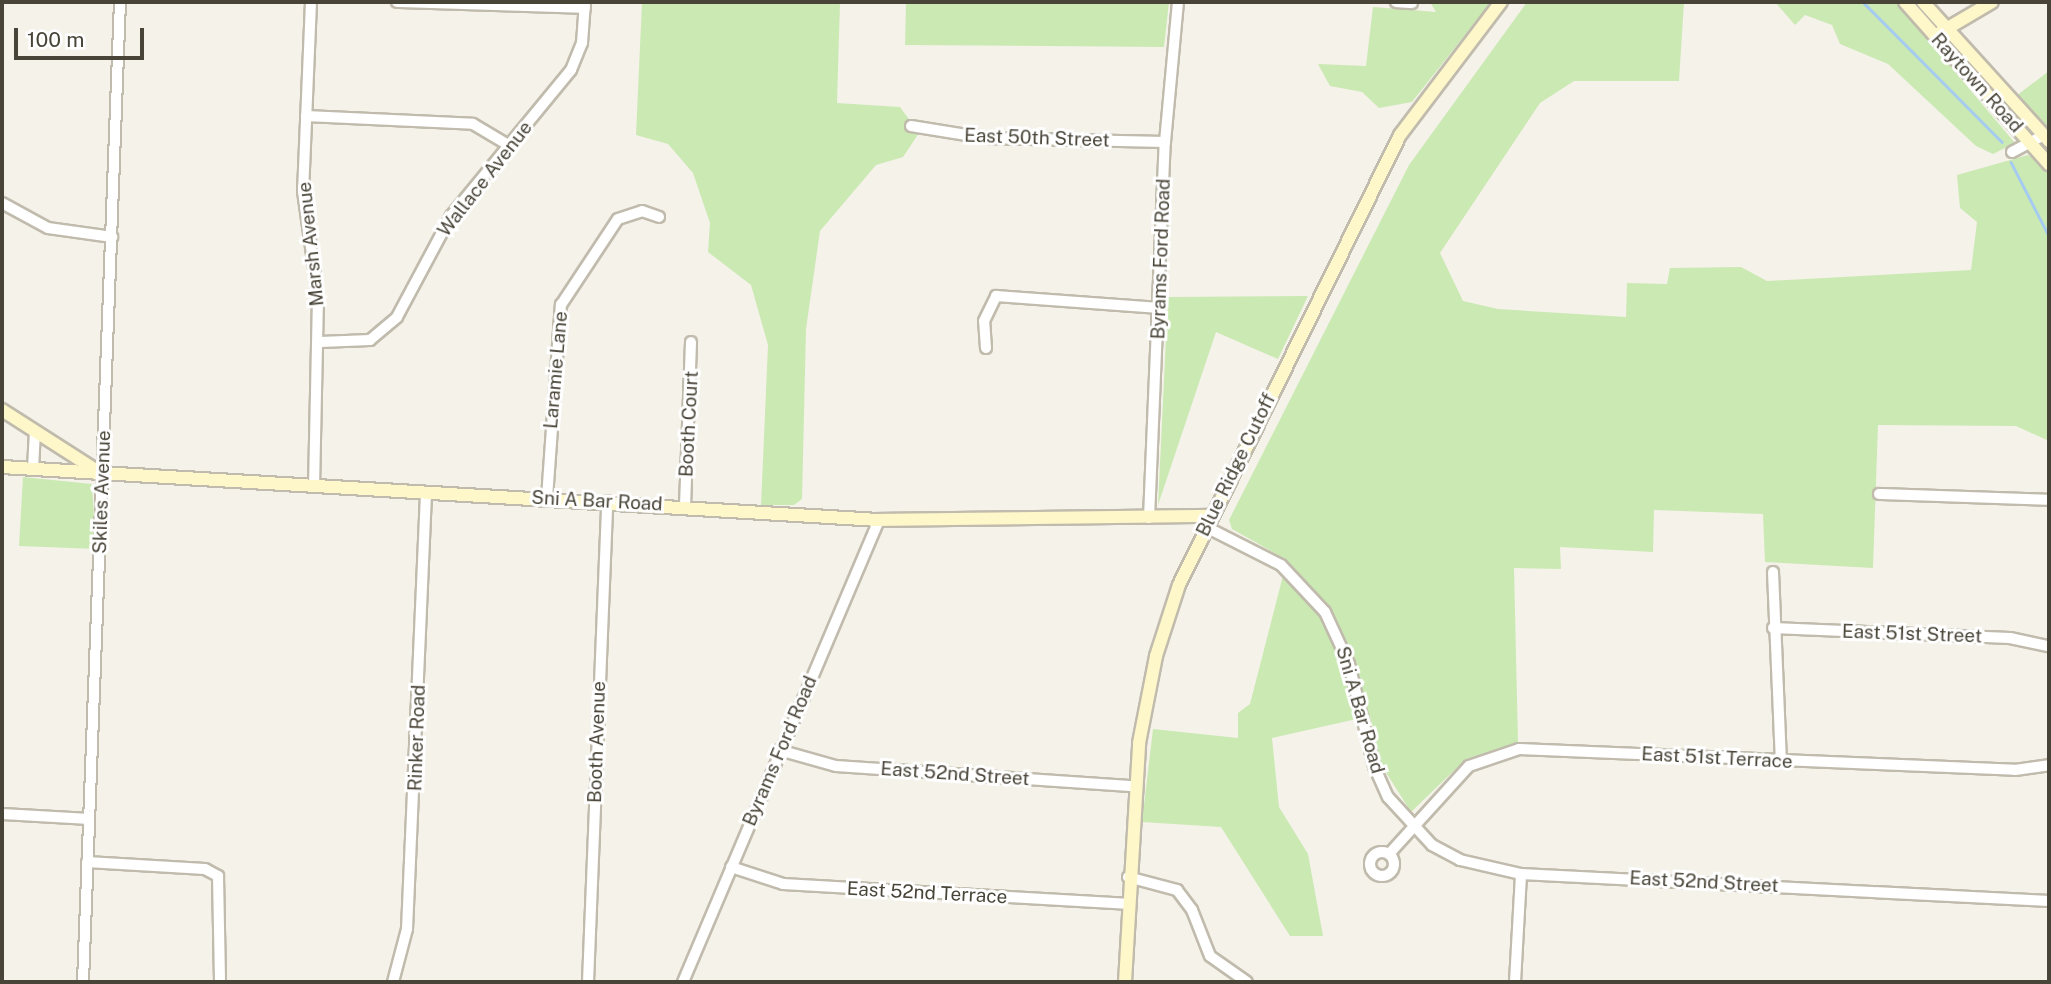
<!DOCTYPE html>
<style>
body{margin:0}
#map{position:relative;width:2051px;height:984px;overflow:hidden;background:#f5f2ea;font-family:"Public Sans",sans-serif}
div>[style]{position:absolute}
.green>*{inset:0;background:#cbe9b3}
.stream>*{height:2.5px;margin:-1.25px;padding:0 1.25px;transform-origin:1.25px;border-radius:1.25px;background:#a6cbf1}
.roads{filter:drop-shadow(2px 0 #c0bbac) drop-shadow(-2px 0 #c0bbac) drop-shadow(0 2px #c0bbac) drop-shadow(0 -2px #c0bbac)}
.street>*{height:10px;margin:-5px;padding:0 5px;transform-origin:5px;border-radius:5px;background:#fff}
.street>.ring{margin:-5px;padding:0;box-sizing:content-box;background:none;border:10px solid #fff;border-radius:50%}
.secondary>*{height:12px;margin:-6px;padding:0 6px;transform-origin:6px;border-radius:6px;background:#fef7ca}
span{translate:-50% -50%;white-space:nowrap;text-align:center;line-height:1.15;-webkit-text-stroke:6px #fff;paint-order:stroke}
.street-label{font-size:19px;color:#494438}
.frame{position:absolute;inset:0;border:4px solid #494438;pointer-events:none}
.scale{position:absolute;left:14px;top:28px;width:130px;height:32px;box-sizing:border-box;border:4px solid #494438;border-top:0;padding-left:9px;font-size:21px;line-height:24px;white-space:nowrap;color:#494438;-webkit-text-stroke:5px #fff;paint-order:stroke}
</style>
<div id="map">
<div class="green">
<i style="clip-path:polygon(642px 2px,1169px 2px,1164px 47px,905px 45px,906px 2px,840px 3px,837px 103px,900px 107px,919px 133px,903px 157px,876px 165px,820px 231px,806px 329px,802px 499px,794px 505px,761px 505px,768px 345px,751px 285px,708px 252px,710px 223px,693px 173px,668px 144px,636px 135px)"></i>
<i style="clip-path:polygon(1430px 2px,1491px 2px,1412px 102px,1379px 108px,1362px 92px,1330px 86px,1318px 64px,1366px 66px,1373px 7px,1436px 12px)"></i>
<i style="clip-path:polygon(1527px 2px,1684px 2px,1679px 81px,1574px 81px,1540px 103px,1440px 253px,1463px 301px,1498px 309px,1626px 317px,1627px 283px,1667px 284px,1670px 268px,1741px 267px,1767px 281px,1971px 270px,1977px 222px,1960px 208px,1957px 175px,2028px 155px,2049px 171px,2049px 441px,2016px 426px,1878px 425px,1873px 568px,1765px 562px,1763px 514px,1654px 510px,1653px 552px,1560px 547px,1561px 569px,1514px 568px,1518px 742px,1466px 759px,1411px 812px,1380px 763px,1370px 716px,1272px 738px,1279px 807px,1308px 854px,1323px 936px,1290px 936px,1221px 827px,1142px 822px,1153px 729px,1238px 738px,1238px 713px,1250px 704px,1287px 560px,1232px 529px,1229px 520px,1409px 165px)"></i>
<i style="clip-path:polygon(1775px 2px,1896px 2px,2015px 143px,1993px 154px,1976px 146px,1888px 64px,1840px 44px,1832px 25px,1805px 15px,1795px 25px)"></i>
<i style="clip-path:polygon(2049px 71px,2049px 132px,2016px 96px)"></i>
<i style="clip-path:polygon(1308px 296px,1278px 359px,1216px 332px,1158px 505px,1168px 297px)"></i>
<i style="clip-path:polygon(23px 477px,92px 484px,96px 549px,19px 546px)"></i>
</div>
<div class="stream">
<i style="left:1863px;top:2px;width:197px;rotate:45.2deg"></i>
<i style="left:2011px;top:162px;width:83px;rotate:62.8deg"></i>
</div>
<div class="roads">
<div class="street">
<i style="left:311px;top:2px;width:189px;rotate:92.4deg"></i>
<i style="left:303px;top:191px;width:107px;rotate:81.9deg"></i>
<i style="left:318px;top:297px;width:189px;rotate:91.2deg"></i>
<i style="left:397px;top:2px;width:188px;rotate:1.8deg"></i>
<i style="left:1396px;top:2px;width:16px;rotate:4deg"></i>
<i style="left:306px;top:116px;width:167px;rotate:2.7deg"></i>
<i style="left:473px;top:124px;width:43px;rotate:30.7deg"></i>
<i style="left:911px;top:126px;width:75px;rotate:9.2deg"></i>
<i style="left:985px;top:138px;width:180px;rotate:1.3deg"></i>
<i style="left:2012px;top:152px;width:36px;rotate:-28deg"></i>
<i style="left:2px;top:203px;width:52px;rotate:28.5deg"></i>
<i style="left:48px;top:228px;width:65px;rotate:8deg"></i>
<i style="left:320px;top:342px;width:50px;rotate:-2.3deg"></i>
<i style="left:370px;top:340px;width:35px;rotate:-40deg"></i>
<i style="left:397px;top:317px;width:115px;rotate:-61.9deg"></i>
<i style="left:451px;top:216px;width:189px;rotate:-50.6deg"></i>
<i style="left:571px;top:70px;width:29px;rotate:-68deg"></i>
<i style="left:582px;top:43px;width:41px;rotate:-85.8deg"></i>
<i style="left:986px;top:348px;width:27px;rotate:-94deg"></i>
<i style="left:984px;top:321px;width:28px;rotate:-64deg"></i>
<i style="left:996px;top:296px;width:164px;rotate:4.2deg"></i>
<i style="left:33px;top:469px;width:34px;rotate:-87deg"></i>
<i style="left:1879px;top:494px;width:170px;rotate:2deg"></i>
<i style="left:547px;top:498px;width:194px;rotate:-85.9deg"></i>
<i style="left:561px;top:305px;width:103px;rotate:-56.5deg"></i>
<i style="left:618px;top:219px;width:25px;rotate:-18deg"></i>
<i style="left:642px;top:211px;width:18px;rotate:19deg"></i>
<i style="left:685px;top:506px;width:164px;rotate:-87.9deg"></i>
<i style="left:1149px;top:518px;width:376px;rotate:-87.6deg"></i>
<i style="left:1165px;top:142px;width:141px;rotate:-84.7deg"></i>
<i style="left:1206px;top:527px;width:84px;rotate:26.9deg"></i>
<i style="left:1281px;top:565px;width:64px;rotate:46.9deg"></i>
<i style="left:1325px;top:612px;width:57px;rotate:65.2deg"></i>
<i style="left:1349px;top:664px;width:105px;rotate:76.2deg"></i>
<i style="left:1374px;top:766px;width:34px;rotate:66deg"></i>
<i style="left:1388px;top:797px;width:65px;rotate:47.5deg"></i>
<i style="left:1432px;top:845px;width:32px;rotate:28deg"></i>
<i style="left:1460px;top:860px;width:63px;rotate:12.9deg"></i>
<i style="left:1521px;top:874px;width:529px;rotate:2.93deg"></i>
<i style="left:1773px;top:572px;width:189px;rotate:87.6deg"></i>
<i style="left:1773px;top:628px;width:237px;rotate:2.4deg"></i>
<i style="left:2010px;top:638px;width:40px;rotate:12deg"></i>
<i style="left:779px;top:750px;width:59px;rotate:15.7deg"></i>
<i style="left:836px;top:766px;width:298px;rotate:3.9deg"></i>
<i style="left:2px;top:814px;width:87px;rotate:3.3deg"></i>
<i class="ring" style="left:1370px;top:852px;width:14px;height:14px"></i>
<i style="left:1389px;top:854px;width:119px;rotate:-47.7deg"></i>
<i style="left:1469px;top:766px;width:53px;rotate:-18.8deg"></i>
<i style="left:1519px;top:749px;width:496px;rotate:2.4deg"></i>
<i style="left:2015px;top:770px;width:34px;rotate:-8deg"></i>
<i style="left:87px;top:862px;width:118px;rotate:3.4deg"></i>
<i style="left:205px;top:869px;width:15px;rotate:28deg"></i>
<i style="left:218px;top:876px;width:106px;rotate:88.9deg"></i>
<i style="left:731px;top:867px;width:55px;rotate:18.1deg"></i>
<i style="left:783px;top:884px;width:344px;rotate:3.3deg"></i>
<i style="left:1128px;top:877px;width:51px;rotate:14.9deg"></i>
<i style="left:1177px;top:890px;width:25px;rotate:53deg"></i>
<i style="left:1192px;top:910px;width:49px;rotate:68.6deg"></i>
<i style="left:1210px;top:956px;width:45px;rotate:35.1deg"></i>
<i style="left:83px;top:982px;width:981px;rotate:-87.84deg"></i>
<i style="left:393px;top:982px;width:55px;rotate:-75.2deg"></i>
<i style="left:407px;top:929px;width:437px;rotate:-87.5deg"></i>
<i style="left:588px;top:982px;width:481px;rotate:-87.7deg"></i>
<i style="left:683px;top:982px;width:502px;rotate:-67.01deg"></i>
<i style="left:1515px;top:982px;width:108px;rotate:-86.8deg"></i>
</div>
<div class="secondary">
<i style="left:1905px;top:2px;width:217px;rotate:48.4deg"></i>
<i style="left:1923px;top:2px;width:188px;rotate:47.8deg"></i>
<i style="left:1941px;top:32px;width:59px;rotate:-30.5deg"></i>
<i style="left:2px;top:410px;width:115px;rotate:32.6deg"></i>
<i style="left:2px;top:467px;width:879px;rotate:3.46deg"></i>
<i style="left:879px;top:520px;width:332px;rotate:-0.7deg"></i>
<i style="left:1125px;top:982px;width:239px;rotate:-86.6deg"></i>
<i style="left:1139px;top:743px;width:89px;rotate:-78.9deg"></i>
<i style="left:1156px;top:656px;width:75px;rotate:-72.1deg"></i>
<i style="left:1179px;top:585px;width:501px;rotate:-63.84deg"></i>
<i style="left:1400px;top:135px;width:167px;rotate:-52.8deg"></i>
</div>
</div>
<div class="street-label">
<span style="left:1977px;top:83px;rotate:48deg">Raytown Road</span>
<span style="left:1037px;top:138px;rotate:2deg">East 50th Street</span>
<span style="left:485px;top:179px;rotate:-52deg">Wallace Avenue</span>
<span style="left:311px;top:244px;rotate:-96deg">Marsh Avenue</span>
<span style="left:1161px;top:259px;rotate:-88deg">Byrams Ford Road</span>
<span style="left:556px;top:370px;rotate:-85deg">Laramie Lane</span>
<span style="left:689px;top:424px;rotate:-87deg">Booth Court</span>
<span style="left:1236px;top:465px;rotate:-64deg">Blue Ridge Cutoff</span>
<span style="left:102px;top:492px;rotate:-88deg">Skiles Avenue</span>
<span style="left:597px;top:501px;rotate:3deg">Sni A Bar Road</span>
<span style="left:1912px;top:634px;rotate:2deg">East 51st Street</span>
<span style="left:1360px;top:710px;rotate:74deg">Sni A Bar Road</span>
<span style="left:417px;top:738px;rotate:-88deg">Rinker Road</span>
<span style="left:597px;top:742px;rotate:-88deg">Booth Avenue</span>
<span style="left:780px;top:751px;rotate:-67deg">Byrams Ford Road</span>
<span style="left:1717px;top:758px;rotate:3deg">East 51st Terrace</span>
<span style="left:955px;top:774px;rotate:4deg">East 52nd Street</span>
<span style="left:1704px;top:882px;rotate:3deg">East 52nd Street</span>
<span style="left:927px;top:893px;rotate:3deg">East 52nd Terrace</span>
</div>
<div class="frame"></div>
<div class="scale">100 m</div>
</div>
